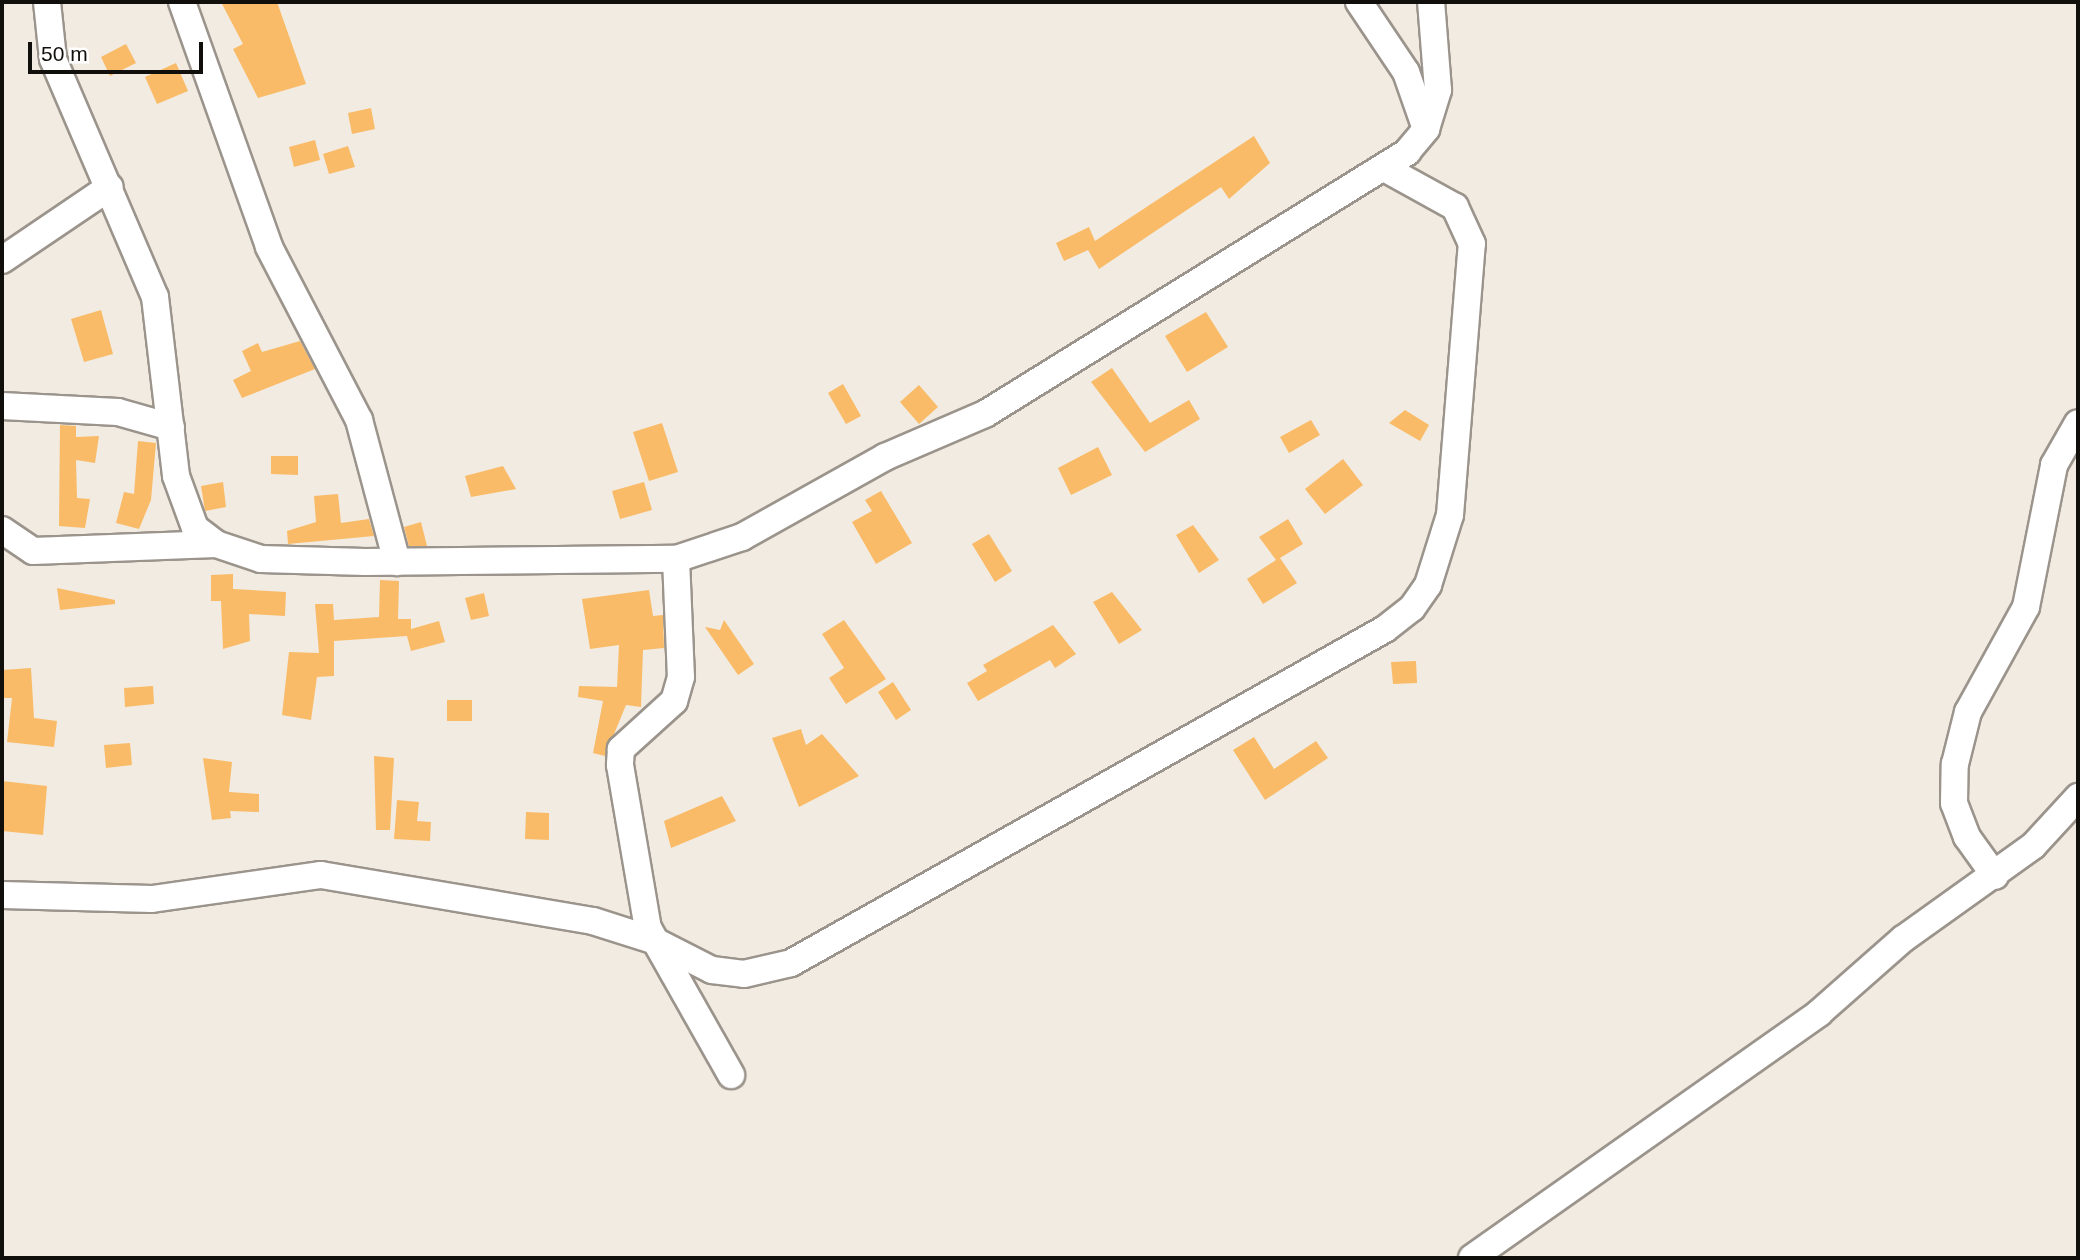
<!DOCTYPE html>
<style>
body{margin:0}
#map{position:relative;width:2080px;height:1260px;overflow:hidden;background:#f2ebe1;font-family:Arial,sans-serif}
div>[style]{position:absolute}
.building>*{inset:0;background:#f9bb67}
.roads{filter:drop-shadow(2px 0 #9b948c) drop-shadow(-2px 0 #9b948c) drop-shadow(0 2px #9b948c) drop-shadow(0 -2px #9b948c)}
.minor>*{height:26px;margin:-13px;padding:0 13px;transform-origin:13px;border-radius:13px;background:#fff}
span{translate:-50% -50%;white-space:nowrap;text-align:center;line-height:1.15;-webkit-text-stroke:5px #fff;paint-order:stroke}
.frame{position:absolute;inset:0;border:4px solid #110f0b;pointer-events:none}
.scale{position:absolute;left:28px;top:42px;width:175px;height:32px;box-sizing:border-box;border:4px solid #110f0b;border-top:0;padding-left:9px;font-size:21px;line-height:24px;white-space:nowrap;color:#110f0b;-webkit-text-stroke:5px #fff;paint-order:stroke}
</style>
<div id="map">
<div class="building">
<i style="clip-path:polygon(277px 2px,306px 84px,258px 98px,233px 49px,243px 44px,222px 4px)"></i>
<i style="clip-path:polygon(126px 44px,136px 63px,110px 76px,101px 57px)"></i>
<i style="clip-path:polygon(176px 63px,188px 91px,157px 104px,145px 77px)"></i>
<i style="clip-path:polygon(371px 108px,375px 129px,352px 134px,348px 113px)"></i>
<i style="clip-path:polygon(1254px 136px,1270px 163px,1229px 199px,1221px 187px,1099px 269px,1088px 250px,1064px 261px,1056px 243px,1089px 227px,1095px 241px)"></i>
<i style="clip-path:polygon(315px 140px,320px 160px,294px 167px,289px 147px)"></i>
<i style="clip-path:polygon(348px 146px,355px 167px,329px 174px,323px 154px)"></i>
<i style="clip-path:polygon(101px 310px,113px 354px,84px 362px,71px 319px)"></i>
<i style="clip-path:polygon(1206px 312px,1228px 347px,1187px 372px,1165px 336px)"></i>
<i style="clip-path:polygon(300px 341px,315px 369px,242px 398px,233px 380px,251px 371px,242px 351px,258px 343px,262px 352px)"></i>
<i style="clip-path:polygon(1112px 368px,1150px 423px,1189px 400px,1200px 419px,1145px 452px,1091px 382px)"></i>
<i style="clip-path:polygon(843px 384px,861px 416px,846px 424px,828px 393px)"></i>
<i style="clip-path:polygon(919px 385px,938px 407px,919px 424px,900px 402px)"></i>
<i style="clip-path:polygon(1405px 410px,1429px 425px,1420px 441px,1389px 423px)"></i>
<i style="clip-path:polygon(1311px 420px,1320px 435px,1289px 453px,1280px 437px)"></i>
<i style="clip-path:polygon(662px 423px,678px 472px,649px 481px,633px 432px)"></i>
<i style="clip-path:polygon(60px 425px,76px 426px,76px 437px,99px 436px,95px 463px,76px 460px,77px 498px,90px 499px,85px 528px,59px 526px)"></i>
<i style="clip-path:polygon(138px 441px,156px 443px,151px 500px,139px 529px,116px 523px,124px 492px,134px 494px)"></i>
<i style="clip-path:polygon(1098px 447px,1112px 475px,1071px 495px,1058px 468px)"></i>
<i style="clip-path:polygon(271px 456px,298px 456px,298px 475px,271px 474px)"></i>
<i style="clip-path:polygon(1343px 459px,1363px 485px,1325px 514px,1305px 489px)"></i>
<i style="clip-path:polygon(503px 466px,516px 489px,471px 497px,465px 476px)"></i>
<i style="clip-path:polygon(223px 482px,226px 507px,205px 511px,201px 486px)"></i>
<i style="clip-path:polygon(644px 482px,652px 510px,620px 519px,612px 491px)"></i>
<i style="clip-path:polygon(881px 491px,912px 543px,876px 564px,852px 522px,872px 511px,865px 500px)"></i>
<i style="clip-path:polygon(338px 494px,341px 523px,369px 519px,374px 536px,288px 544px,287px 531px,316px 522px,314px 496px)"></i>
<i style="clip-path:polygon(1288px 519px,1303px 544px,1280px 558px,1297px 583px,1263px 604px,1247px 579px,1276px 560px,1259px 537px)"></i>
<i style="clip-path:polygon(421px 522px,427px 546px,409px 546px,404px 527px)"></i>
<i style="clip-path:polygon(1193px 525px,1219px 560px,1199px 573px,1176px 535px)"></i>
<i style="clip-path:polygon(989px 534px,1012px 571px,995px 582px,972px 544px)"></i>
<i style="clip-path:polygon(233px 574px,233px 589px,286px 592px,285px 616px,249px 614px,250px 641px,223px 649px,221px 601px,211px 601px,211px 575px)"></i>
<i style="clip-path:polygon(380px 580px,399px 581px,398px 619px,411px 619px,411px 629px,439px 621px,445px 642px,411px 651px,407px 636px,334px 641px,334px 676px,317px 677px,311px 720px,282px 715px,289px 652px,319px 653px,315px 604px,333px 604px,334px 620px,379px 617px)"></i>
<i style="clip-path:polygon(57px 588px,115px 600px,115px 604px,60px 610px)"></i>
<i style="clip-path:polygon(649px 590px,653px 616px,663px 615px,664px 648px,643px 650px,641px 707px,626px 705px,605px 756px,593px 753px,603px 701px,578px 697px,579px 686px,617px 687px,619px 645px,590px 649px,582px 599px)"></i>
<i style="clip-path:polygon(1112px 592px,1142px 630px,1119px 644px,1093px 602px)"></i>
<i style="clip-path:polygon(484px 593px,489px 616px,471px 620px,465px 598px)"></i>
<i style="clip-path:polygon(724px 620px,754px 664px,738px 675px,705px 627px,720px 630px)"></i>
<i style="clip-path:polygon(844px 620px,886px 679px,846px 704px,829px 678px,844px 668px,822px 634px)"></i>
<i style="clip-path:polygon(1053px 625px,1076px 654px,1055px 668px,1050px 660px,978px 701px,967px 683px,987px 671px,983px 665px)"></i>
<i style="clip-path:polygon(1416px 661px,1417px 683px,1393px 684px,1391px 662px)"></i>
<i style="clip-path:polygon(31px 668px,34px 718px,57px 721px,54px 747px,7px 742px,12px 698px,2px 698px,2px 670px)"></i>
<i style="clip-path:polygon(893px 682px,911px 710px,896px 720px,878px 692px)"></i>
<i style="clip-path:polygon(153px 686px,154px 704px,125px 707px,124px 688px)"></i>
<i style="clip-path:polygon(447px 700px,472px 700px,472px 721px,447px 721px)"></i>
<i style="clip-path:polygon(801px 729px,806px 745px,822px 734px,859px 776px,799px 807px,772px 738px)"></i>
<i style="clip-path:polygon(1254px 737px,1274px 769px,1316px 741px,1328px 758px,1265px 800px,1233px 750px)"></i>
<i style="clip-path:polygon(130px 743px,132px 765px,106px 768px,104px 745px)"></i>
<i style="clip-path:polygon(374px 756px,394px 758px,390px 830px,376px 830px)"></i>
<i style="clip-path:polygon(203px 758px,232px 762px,229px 792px,259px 794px,259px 812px,230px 811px,231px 818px,212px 820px)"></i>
<i style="clip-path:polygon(2px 781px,47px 786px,43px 835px,2px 831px)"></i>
<i style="clip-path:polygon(722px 796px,736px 821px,671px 848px,664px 821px)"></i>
<i style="clip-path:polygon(397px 800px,419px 802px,417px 821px,431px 822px,430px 841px,394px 839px)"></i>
<i style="clip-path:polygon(526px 812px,549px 813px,549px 840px,525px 839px)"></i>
</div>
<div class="roads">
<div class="minor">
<i style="left:47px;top:2px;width:57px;rotate:84deg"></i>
<i style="left:53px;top:59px;width:259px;rotate:66.8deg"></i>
<i style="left:155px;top:297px;width:180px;rotate:83.3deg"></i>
<i style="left:176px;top:476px;width:55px;rotate:69.9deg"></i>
<i style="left:195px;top:528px;width:26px;rotate:37deg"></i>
<i style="left:216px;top:544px;width:47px;rotate:18.4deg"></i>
<i style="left:261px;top:559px;width:104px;rotate:1.7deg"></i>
<i style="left:365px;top:562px;width:311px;rotate:-0.6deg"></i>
<i style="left:676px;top:559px;width:70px;rotate:-18.4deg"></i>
<i style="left:742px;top:537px;width:164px;rotate:-29.2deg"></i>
<i style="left:885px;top:457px;width:109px;rotate:-23.3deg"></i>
<i style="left:985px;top:414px;width:497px;rotate:-31.8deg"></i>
<i style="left:1407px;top:152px;width:30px;rotate:-50deg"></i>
<i style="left:1426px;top:129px;width:41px;rotate:-72.9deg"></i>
<i style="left:1438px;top:90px;width:88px;rotate:-94.5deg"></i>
<i style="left:182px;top:2px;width:260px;rotate:70.4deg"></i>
<i style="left:269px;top:247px;width:195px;rotate:62.5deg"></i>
<i style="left:359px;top:420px;width:147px;rotate:75deg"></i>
<i style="left:1359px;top:2px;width:84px;rotate:56.1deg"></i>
<i style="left:1406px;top:72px;width:60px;rotate:70.7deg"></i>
<i style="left:2px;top:260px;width:130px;rotate:-34.1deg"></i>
<i style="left:2px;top:406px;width:116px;rotate:3deg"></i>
<i style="left:118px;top:412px;width:55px;rotate:15.8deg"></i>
<i style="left:2px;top:530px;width:37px;rotate:34deg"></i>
<i style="left:33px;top:551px;width:183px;rotate:-2.2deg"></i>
<i style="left:676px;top:559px;width:118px;rotate:87.6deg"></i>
<i style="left:681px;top:677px;width:25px;rotate:106deg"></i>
<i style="left:674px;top:701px;width:72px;rotate:137.8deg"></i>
<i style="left:621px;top:749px;width:16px;rotate:94deg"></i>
<i style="left:620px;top:765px;width:165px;rotate:80.3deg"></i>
<i style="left:648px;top:928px;width:169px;rotate:60.5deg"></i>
<i style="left:1995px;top:876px;width:48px;rotate:-125.7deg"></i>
<i style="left:1967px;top:837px;width:36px;rotate:-111deg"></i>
<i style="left:1954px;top:803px;width:39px;rotate:-89deg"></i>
<i style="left:1955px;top:764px;width:54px;rotate:-76deg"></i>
<i style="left:1968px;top:712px;width:120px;rotate:-61.1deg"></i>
<i style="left:2026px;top:607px;width:145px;rotate:-78.8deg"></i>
<i style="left:2054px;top:465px;width:48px;rotate:-60.3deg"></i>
<i style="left:2px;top:895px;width:150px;rotate:1.5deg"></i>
<i style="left:152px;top:899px;width:171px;rotate:-8.1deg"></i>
<i style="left:321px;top:875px;width:276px;rotate:9.6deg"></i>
<i style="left:593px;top:921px;width:63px;rotate:17.6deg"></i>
<i style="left:653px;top:940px;width:66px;rotate:27deg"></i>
<i style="left:712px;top:970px;width:32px;rotate:7deg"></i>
<i style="left:744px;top:974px;width:48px;rotate:-13.2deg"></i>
<i style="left:791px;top:963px;width:681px;rotate:-29.35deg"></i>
<i style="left:1385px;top:629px;width:34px;rotate:-38deg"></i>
<i style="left:1412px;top:608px;width:28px;rotate:-55deg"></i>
<i style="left:1428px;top:585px;width:73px;rotate:-72.6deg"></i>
<i style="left:1450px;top:515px;width:272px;rotate:-85.4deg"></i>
<i style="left:1472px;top:244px;width:41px;rotate:-114.7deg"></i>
<i style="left:1455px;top:207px;width:81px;rotate:-151.2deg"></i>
<i style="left:1472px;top:1258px;width:425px;rotate:-35.2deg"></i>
<i style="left:1819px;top:1013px;width:112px;rotate:-41.4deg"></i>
<i style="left:1903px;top:939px;width:160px;rotate:-35.6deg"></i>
<i style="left:2033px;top:846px;width:67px;rotate:-47.4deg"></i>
</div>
</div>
<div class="frame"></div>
<div class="scale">50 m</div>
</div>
